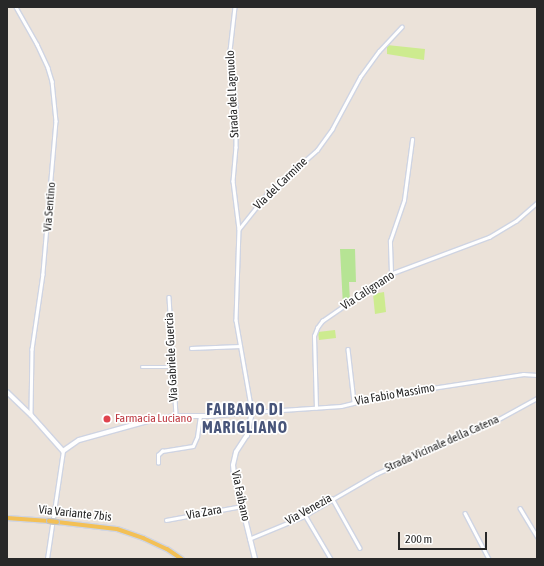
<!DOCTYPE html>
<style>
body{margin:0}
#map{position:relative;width:544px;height:566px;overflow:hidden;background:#ebe2d9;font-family:"Asap Condensed",sans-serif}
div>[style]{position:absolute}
.green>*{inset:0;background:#b6e494}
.pitch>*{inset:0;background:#cdeb8f}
.roads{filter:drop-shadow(1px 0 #cfd4e2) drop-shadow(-1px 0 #cfd4e2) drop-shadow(0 1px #cfd4e2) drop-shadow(0 -1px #cfd4e2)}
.street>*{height:2.5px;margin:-1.25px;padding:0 1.25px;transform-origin:1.25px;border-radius:1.25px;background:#fff}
.secondary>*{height:4px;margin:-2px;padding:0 2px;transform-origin:2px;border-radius:2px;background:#fff}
.primary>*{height:4px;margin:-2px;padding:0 2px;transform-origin:2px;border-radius:2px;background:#f3c056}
.bridges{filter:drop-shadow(1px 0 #c3c3c3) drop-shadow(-1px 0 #c3c3c3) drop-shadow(0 1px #c3c3c3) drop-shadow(0 -1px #c3c3c3)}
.primary-bridge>*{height:4px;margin:-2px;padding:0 2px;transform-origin:2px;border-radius:2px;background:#f3c056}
.dots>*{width:11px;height:11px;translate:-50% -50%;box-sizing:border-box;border:2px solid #fff;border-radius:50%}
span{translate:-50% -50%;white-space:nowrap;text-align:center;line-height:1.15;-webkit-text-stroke:3.5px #fff;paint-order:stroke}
.street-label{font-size:12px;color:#282828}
.health-label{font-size:12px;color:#be3a42}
.left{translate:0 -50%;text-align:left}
.district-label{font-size:16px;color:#48557a;font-weight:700;letter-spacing:1px}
.frame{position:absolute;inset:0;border:8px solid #282828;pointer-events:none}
.scale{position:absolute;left:398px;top:532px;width:89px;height:18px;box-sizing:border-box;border:2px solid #282828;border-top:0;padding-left:5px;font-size:12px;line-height:14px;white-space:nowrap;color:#282828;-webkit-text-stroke:3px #fff;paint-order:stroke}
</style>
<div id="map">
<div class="green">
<i style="clip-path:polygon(340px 249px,355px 249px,356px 282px,349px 282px,350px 301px,343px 306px)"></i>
</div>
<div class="pitch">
<i style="clip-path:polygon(387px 45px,425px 49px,424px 60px,387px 54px)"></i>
<i style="clip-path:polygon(384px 292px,386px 312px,375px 314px,373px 294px)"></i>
<i style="clip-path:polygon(335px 330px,336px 338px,319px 340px,318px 332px)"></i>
</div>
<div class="roads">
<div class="street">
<i style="left:16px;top:7px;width:43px;rotate:60.4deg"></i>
<i style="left:37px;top:44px;width:26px;rotate:65deg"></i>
<i style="left:48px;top:68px;width:14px;rotate:73deg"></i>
<i style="left:52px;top:81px;width:40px;rotate:84.3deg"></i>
<i style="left:56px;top:121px;width:154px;rotate:94.9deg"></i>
<i style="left:43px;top:274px;width:76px;rotate:98.3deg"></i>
<i style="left:32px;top:349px;width:65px;rotate:90.9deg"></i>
<i style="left:235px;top:7px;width:44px;rotate:96.5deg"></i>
<i style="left:230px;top:51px;width:54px;rotate:83.7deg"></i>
<i style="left:236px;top:105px;width:42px;rotate:90deg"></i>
<i style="left:236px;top:147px;width:34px;rotate:95deg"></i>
<i style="left:233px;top:181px;width:48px;rotate:82.9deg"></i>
<i style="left:239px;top:229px;width:91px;rotate:91.9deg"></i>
<i style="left:236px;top:320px;width:93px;rotate:80.1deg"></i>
<i style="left:252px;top:412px;width:89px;rotate:-3.9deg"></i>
<i style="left:341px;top:406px;width:46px;rotate:-13.7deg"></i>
<i style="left:386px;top:395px;width:139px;rotate:-8.7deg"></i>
<i style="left:523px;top:374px;width:14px;rotate:4deg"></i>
<i style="left:239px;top:229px;width:43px;rotate:-51.5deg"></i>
<i style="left:266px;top:195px;width:68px;rotate:-41.4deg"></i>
<i style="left:317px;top:150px;width:26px;rotate:-54deg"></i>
<i style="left:332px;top:129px;width:59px;rotate:-61.7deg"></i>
<i style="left:360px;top:77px;width:32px;rotate:-54deg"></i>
<i style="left:379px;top:51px;width:33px;rotate:-47deg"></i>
<i style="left:391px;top:273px;width:32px;rotate:-92deg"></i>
<i style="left:390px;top:241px;width:43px;rotate:-71.1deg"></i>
<i style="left:404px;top:200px;width:61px;rotate:-82.4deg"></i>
<i style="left:169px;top:297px;width:119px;rotate:86.6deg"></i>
<i style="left:191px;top:348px;width:49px;rotate:-2.3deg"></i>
<i style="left:348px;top:349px;width:53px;rotate:83.5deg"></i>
<i style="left:142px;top:367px;width:30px"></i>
<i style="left:316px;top:408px;width:72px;rotate:-91.6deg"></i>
<i style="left:314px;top:336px;width:9px;rotate:-69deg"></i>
<i style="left:317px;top:328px;width:9px;rotate:-54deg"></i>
<i style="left:322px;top:321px;width:83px;rotate:-34.7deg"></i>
<i style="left:390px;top:274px;width:106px;rotate:-20.5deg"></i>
<i style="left:489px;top:237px;width:31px;rotate:-31deg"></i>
<i style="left:516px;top:221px;width:28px;rotate:-41deg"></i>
<i style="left:158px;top:463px;width:8px;rotate:-90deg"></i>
<i style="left:158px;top:455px;width:6px;rotate:-45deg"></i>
<i style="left:162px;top:451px;width:31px;rotate:-9deg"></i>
<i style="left:193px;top:446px;width:10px;rotate:-66deg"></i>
<i style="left:197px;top:437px;width:21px;rotate:-82deg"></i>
<i style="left:332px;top:498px;width:57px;rotate:60.8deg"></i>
<i style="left:520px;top:508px;width:33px;rotate:59deg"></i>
<i style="left:465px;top:513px;width:52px;rotate:62.4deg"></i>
<i style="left:305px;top:515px;width:51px;rotate:59.4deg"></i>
<i style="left:166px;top:520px;width:77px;rotate:-10.4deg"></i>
<i style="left:249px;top:539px;width:57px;rotate:-22.5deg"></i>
<i style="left:302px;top:517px;width:86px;rotate:-30.2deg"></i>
<i style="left:376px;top:474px;width:133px;rotate:-24.1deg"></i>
<i style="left:497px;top:420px;width:46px;rotate:-28.8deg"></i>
<i style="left:47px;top:559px;width:109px;rotate:-81.6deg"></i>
</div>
<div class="secondary">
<i style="left:7px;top:392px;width:33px;rotate:44deg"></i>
<i style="left:31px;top:415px;width:48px;rotate:48.4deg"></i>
<i style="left:63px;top:451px;width:19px;rotate:-35deg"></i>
<i style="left:79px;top:440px;width:75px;rotate:-15.5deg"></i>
<i style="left:151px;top:420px;width:25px;rotate:-9deg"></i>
<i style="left:176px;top:416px;width:33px"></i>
<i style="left:209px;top:416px;width:43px;rotate:-5.3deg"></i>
<i style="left:252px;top:412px;width:24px;rotate:102deg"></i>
<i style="left:247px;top:435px;width:20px;rotate:123deg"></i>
<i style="left:236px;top:452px;width:13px;rotate:103deg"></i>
<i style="left:233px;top:465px;width:9px;rotate:84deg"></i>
<i style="left:234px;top:474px;width:88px;rotate:76.1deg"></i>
</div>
<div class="primary">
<i style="left:7px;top:518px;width:42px;rotate:4.1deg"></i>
<i style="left:57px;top:522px;width:60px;rotate:6.7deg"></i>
<i style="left:117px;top:529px;width:28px;rotate:19deg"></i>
<i style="left:143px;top:538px;width:26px;rotate:25deg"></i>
<i style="left:167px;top:549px;width:18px;rotate:34deg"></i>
</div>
</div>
<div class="bridges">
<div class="primary-bridge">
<i style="left:49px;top:521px;width:8px;rotate:7deg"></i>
</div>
</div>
<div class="dots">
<i style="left:107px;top:419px;background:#e0444e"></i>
</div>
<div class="street-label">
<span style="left:233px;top:94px;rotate:-93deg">Strada del Lagnuolo</span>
<span style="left:281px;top:184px;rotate:-44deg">Via del Carmine</span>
<span style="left:50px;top:207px;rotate:-85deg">Via Sentino</span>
<span style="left:368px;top:291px;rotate:-33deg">Via Calignano</span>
<span style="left:172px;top:357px;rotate:-93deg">Via Gabriele Guercia</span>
<span style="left:395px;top:395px;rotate:-10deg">Via Fabio Massimo</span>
<span style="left:442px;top:444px;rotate:-24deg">Strada Vicinale della Catena</span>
<span style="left:240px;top:496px;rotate:78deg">Via Faibano</span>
<span style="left:309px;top:510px;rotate:-29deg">Via Venezia</span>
<span style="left:204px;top:513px;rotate:-10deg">Via Zara</span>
<span style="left:75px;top:514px;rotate:6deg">Via Variante 7bis</span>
</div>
<div class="health-label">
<span class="left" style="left:115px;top:419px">Farmacia Luciano</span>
</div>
<div class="district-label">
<span style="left:245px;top:418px">FAIBANO DI<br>MARIGLIANO</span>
</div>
<div class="frame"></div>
<div class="scale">200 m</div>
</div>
